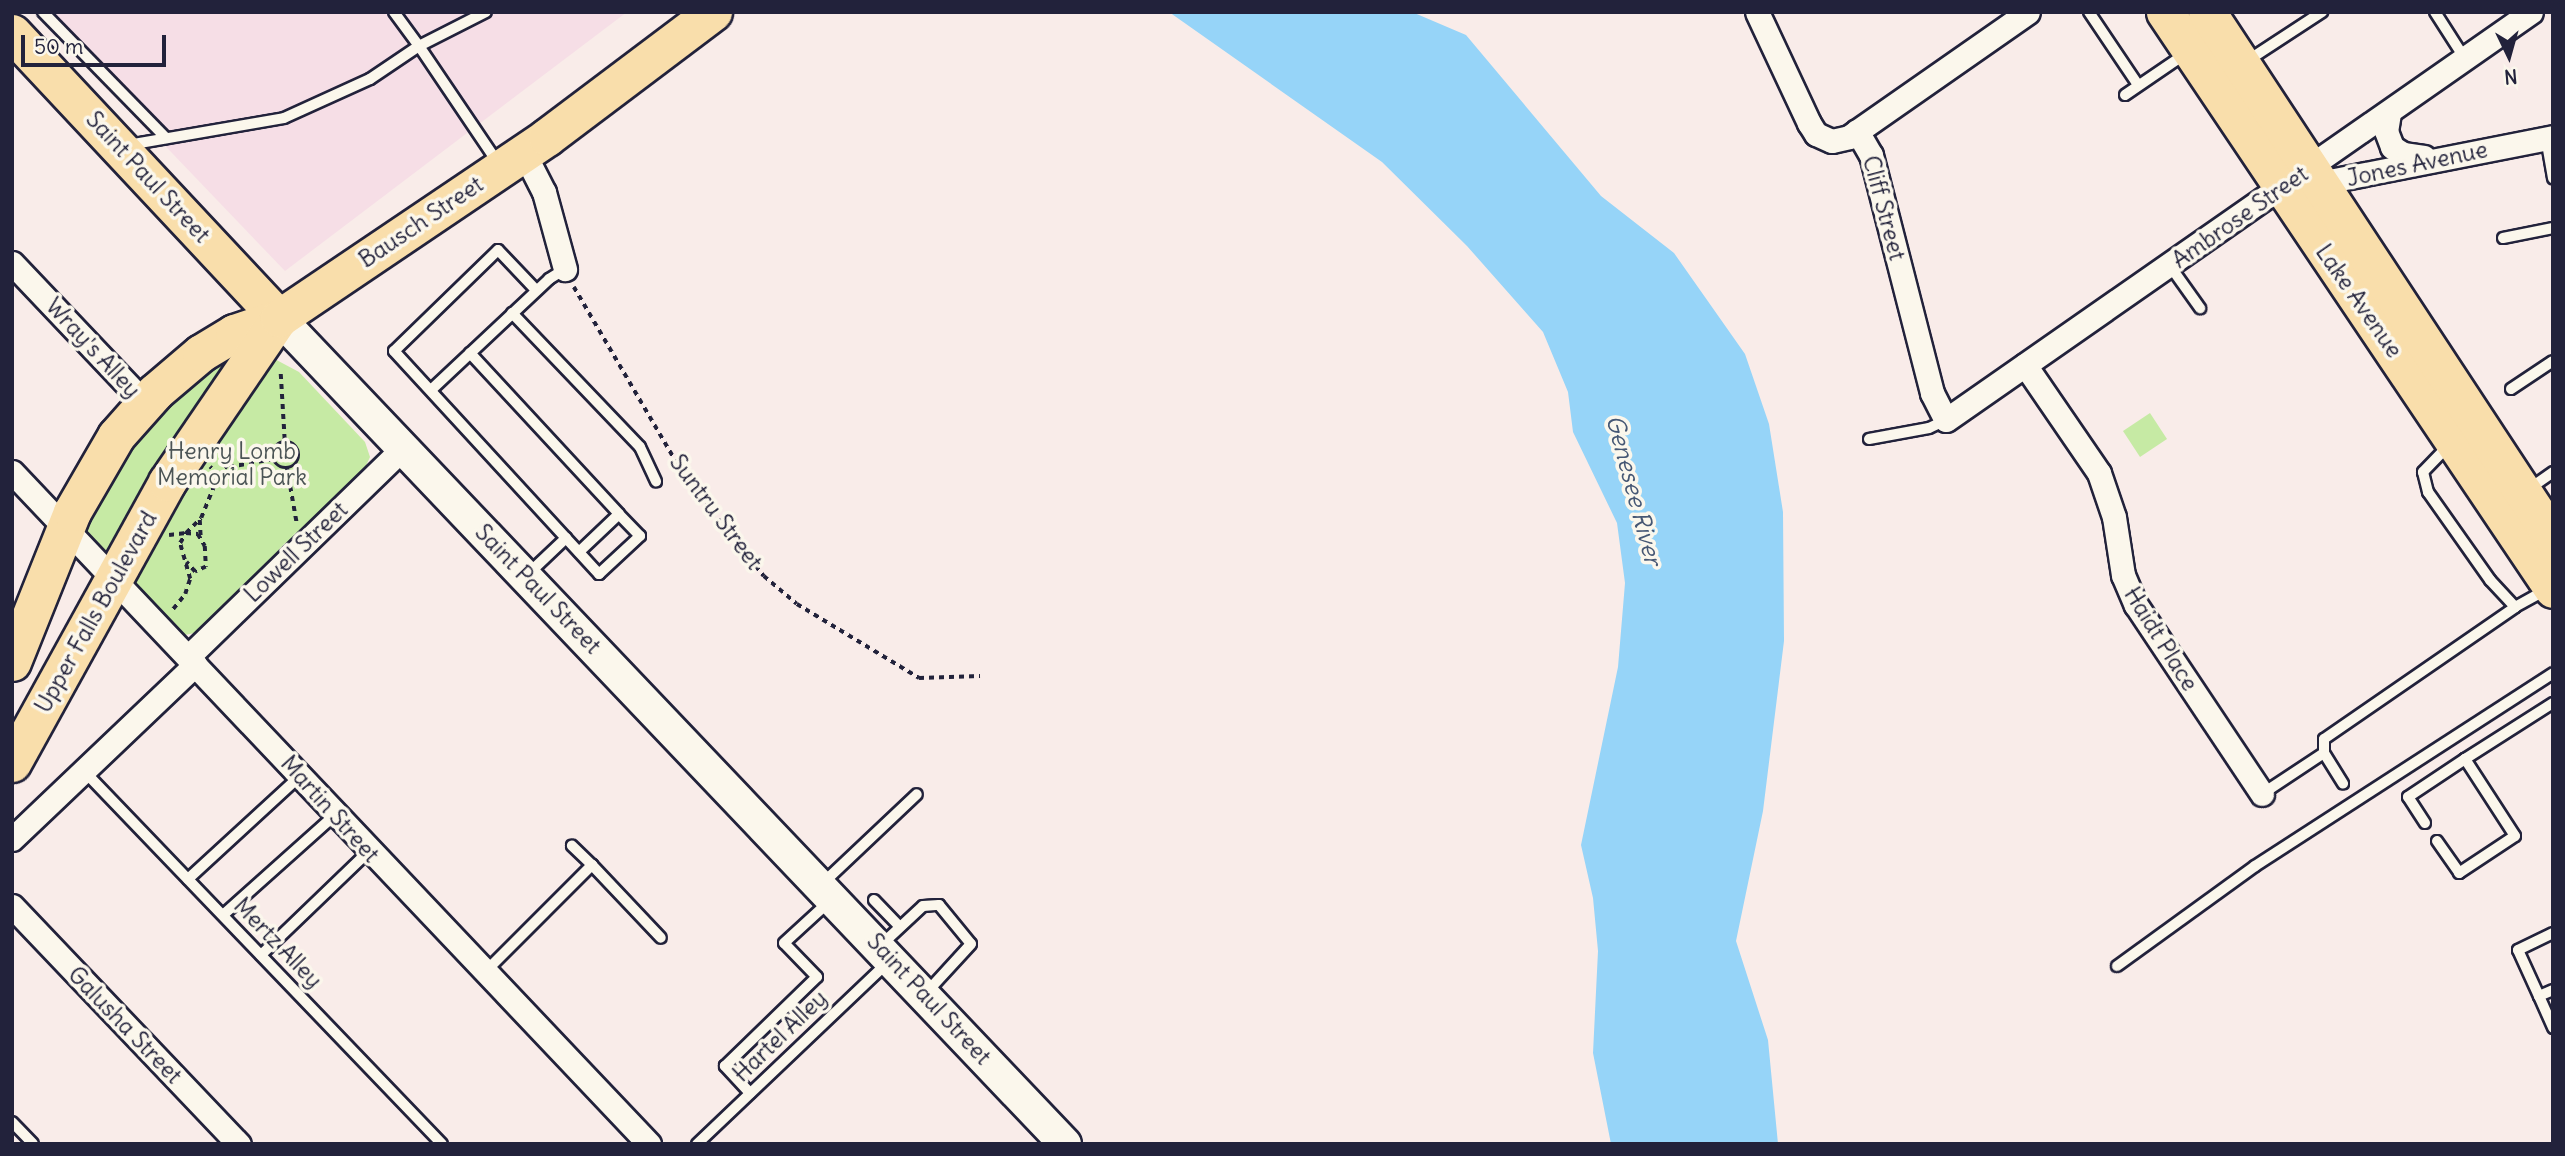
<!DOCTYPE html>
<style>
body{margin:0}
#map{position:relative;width:2565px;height:1156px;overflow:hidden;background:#f9ece9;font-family:Delius,sans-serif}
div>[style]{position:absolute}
.built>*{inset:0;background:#f6dee6}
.green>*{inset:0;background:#c6eaa4}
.water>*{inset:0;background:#96d4f8}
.path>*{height:3.5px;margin-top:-1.75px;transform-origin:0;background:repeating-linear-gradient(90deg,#22223b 0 5px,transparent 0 10px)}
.path>.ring{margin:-1.75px;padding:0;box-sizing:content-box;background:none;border:3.5px solid #22223b;border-radius:50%}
.roads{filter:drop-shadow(2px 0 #22223b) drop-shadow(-2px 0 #22223b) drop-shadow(0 2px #22223b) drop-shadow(0 -2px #22223b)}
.service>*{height:10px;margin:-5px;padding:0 5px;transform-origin:5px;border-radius:5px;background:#fbf7ec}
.minor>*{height:23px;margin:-11.5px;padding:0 11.5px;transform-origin:11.5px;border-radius:11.5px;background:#fbf7ec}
.secondary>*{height:32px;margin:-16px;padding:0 16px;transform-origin:16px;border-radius:16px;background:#fbf7ec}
.primary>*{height:37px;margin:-18.5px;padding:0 18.5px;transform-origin:18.5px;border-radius:18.5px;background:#f9deab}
span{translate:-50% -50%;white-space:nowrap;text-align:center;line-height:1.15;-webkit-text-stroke:7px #fbf7ec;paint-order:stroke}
.street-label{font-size:23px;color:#22223b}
.park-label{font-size:23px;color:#4b5455}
.water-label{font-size:24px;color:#455774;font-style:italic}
.frame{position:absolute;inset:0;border:14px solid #22223b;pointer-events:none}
.north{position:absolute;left:2474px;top:21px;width:70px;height:70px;-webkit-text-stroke:5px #fbf7ec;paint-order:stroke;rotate:175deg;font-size:19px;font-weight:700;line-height:28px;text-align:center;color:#22223b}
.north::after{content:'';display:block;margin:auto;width:24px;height:32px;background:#22223b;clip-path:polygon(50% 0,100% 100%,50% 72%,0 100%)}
.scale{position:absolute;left:21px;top:35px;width:145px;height:32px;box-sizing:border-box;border:4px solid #22223b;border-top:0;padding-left:9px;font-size:21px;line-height:24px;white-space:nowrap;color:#22223b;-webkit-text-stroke:5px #fbf7ec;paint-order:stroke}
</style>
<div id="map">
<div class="built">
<i style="clip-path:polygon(37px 12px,627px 12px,285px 271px)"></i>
</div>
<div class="green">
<i style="clip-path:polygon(241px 341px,299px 372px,365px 442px,370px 457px,363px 472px,199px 632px,185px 635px,87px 534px,87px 524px,136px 428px)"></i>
<i style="clip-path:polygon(2150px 413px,2167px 439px,2140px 457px,2123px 431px)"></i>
</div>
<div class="water">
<i style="clip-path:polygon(1169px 12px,1412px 12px,1466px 35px,1601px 196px,1674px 253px,1745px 354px,1769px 424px,1783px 512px,1784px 641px,1763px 811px,1736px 941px,1768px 1040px,1778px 1144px,1611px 1144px,1593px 1053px,1598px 951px,1593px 898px,1581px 845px,1618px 667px,1625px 583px,1617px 523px,1573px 432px,1568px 392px,1543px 332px,1467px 246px,1382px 162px)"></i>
</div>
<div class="path">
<i style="left:574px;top:287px;width:224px;rotate:59.7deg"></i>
<i style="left:687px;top:480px;width:123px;rotate:51.3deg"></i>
<i style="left:764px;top:576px;width:43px;rotate:40.3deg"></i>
<i style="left:797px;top:604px;width:143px;rotate:31.2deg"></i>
<i style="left:919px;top:678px;width:61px;rotate:-1.9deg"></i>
<i style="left:281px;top:374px;width:68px;rotate:86.6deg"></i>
<i class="ring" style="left:273px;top:442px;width:22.5px;height:22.5px"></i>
<i style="left:229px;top:467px;width:45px;rotate:-10.3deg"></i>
<i style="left:287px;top:467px;width:58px;rotate:80deg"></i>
<i style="left:218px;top:476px;width:16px;rotate:-50deg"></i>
<i style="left:228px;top:464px;width:16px;rotate:-120deg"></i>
<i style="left:200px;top:520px;width:17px;rotate:87deg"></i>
<i style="left:169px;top:535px;width:17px;rotate:-7deg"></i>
<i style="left:186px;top:533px;width:21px;rotate:-45deg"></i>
<i style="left:201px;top:518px;width:45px;rotate:-68deg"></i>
<i style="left:218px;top:476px;width:12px;rotate:-132deg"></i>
<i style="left:173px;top:609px;width:19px;rotate:-51deg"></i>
<i style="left:185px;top:594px;width:16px;rotate:-72deg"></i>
<i style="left:190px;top:579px;width:37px;rotate:-106deg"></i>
<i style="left:180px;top:543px;width:12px;rotate:-59deg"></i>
<i style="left:186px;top:533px;width:12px;rotate:5deg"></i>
<i style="left:198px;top:534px;width:14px;rotate:60deg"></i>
<i style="left:205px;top:546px;width:21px;rotate:87deg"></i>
<i style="left:206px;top:567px;width:12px;rotate:156deg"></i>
<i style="left:195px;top:572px;width:13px;rotate:-132deg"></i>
</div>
<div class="roads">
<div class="service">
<i style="left:43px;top:12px;width:176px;rotate:45.7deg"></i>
<i style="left:394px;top:12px;width:42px;rotate:53.7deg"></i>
<i style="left:419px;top:46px;width:75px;rotate:-26.9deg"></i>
<i style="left:2089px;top:12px;width:88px;rotate:56.1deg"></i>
<i style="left:2435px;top:12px;width:56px;rotate:57.4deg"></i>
<i style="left:2247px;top:61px;width:90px;rotate:-33.2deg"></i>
<i style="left:2125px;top:95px;width:73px;rotate:-34.3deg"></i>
<i style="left:2546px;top:138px;width:41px;rotate:80.1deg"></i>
<i style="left:128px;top:145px;width:158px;rotate:-9.8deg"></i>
<i style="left:284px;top:118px;width:94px;rotate:-24.4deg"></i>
<i style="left:370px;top:79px;width:59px;rotate:-34deg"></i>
<i style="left:419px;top:46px;width:141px;rotate:56deg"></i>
<i style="left:2503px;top:238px;width:51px;rotate:-11.3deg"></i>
<i style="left:2170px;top:266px;width:52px;rotate:54.5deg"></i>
<i style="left:536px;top:290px;width:55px;rotate:-133.5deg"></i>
<i style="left:498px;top:250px;width:145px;rotate:135.8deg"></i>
<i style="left:394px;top:351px;width:303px;rotate:47.4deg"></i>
<i style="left:599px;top:574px;width:56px;rotate:-42.8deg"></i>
<i style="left:640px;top:536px;width:30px;rotate:-134deg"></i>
<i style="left:512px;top:313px;width:185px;rotate:46.3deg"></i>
<i style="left:640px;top:447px;width:38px;rotate:65deg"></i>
<i style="left:470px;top:353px;width:219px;rotate:47.2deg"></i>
<i style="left:619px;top:514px;width:55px;rotate:136.5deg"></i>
<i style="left:2511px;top:389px;width:50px;rotate:-33.7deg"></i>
<i style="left:431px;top:390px;width:162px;rotate:-43.2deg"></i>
<i style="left:549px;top:279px;width:19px;rotate:-32deg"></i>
<i style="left:1869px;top:439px;width:61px;rotate:-10.4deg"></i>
<i style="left:1929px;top:428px;width:19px;rotate:-25deg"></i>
<i style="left:2450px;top:444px;width:39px;rotate:134deg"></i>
<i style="left:2423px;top:472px;width:21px;rotate:76deg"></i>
<i style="left:2428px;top:492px;width:108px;rotate:54.8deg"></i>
<i style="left:2490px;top:580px;width:37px;rotate:47deg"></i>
<i style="left:2515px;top:607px;width:38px;rotate:-29deg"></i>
<i style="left:2526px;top:491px;width:33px;rotate:-35deg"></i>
<i style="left:527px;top:575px;width:54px;rotate:-43.5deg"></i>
<i style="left:2324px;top:753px;width:36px;rotate:58deg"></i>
<i style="left:84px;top:771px;width:517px;rotate:46.18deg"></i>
<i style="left:2262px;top:794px;width:74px;rotate:-33.5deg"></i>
<i style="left:2324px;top:753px;width:14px;rotate:-90deg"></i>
<i style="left:2324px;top:739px;width:232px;rotate:-34.6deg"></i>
<i style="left:2425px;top:823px;width:31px;rotate:-123deg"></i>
<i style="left:2408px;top:797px;width:69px;rotate:-33.7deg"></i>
<i style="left:2437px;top:841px;width:39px;rotate:55deg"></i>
<i style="left:2459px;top:873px;width:67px;rotate:-33.5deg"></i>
<i style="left:2515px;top:836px;width:92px;rotate:-123deg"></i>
<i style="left:2465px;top:759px;width:104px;rotate:-32.5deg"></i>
<i style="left:592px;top:865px;width:100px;rotate:46.6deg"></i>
<i style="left:188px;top:879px;width:152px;rotate:-42.6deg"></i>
<i style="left:823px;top:883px;width:129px;rotate:-43.4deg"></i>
<i style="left:874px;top:900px;width:37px;rotate:46deg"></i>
<i style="left:223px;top:915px;width:152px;rotate:-41.8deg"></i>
<i style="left:2553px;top:933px;width:39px;rotate:154deg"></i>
<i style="left:2518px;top:950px;width:51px;rotate:65.5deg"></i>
<i style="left:2539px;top:996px;width:15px;rotate:-23deg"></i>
<i style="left:881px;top:945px;width:57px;rotate:-42.9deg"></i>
<i style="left:923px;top:906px;width:16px;rotate:-4deg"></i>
<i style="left:939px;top:905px;width:50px;rotate:50.6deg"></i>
<i style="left:971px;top:944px;width:65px;rotate:132.5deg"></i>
<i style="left:261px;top:955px;width:149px;rotate:-43.9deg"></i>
<i style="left:2117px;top:966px;width:170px;rotate:-35.9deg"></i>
<i style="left:2255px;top:866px;width:355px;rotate:-32.9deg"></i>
<i style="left:484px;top:973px;width:153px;rotate:-45deg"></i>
<i style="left:592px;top:865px;width:28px;rotate:-136deg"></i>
<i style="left:2539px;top:996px;width:35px;rotate:66deg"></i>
<i style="left:750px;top:1093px;width:37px;rotate:-133deg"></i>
<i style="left:725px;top:1066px;width:128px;rotate:-44.1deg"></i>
<i style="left:817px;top:977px;width:47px;rotate:-134.1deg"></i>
<i style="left:784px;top:943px;width:64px;rotate:-42.5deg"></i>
<i style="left:12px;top:1122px;width:30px;rotate:46deg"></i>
<i style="left:697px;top:1144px;width:262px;rotate:-43.6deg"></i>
</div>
<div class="minor">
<i style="left:1757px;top:12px;width:123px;rotate:64.9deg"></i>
<i style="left:1809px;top:123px;width:13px;rotate:58deg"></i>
<i style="left:1816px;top:134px;width:17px;rotate:24deg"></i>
<i style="left:1832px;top:141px;width:17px;rotate:-13deg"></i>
<i style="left:1849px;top:137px;width:218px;rotate:-34.9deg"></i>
<i style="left:2389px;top:113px;width:18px;rotate:99deg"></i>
<i style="left:2386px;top:131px;width:17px;rotate:69deg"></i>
<i style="left:2392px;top:147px;width:13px;rotate:32deg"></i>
<i style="left:2403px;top:154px;width:21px;rotate:8deg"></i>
<i style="left:1857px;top:131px;width:28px;rotate:60deg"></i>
<i style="left:1871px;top:155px;width:246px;rotate:75.6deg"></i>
<i style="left:1932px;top:393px;width:30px;rotate:63deg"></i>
<i style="left:1946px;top:420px;width:713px;rotate:-34.89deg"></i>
<i style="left:524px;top:153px;width:44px;rotate:62.9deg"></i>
<i style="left:544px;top:192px;width:80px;rotate:74.7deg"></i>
<i style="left:2309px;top:185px;width:249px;rotate:-11.1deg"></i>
<i style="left:12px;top:263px;width:193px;rotate:46.5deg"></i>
<i style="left:2025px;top:365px;width:131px;rotate:55.6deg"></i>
<i style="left:2099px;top:473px;width:46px;rotate:71.2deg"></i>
<i style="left:2114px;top:517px;width:59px;rotate:81.2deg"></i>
<i style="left:2123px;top:575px;width:33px;rotate:67deg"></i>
<i style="left:2136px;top:605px;width:227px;rotate:56.3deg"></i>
<i style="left:12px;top:472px;width:926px;rotate:46.53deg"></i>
<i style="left:188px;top:657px;width:301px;rotate:-44.2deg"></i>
<i style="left:12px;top:839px;width:253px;rotate:-43.6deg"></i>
<i style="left:12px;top:906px;width:329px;rotate:46.4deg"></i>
</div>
<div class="secondary">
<i style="left:279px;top:318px;width:1140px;rotate:46.42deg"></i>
</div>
<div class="primary">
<i style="left:2165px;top:12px;width:695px;rotate:56.08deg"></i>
<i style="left:2207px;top:12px;width:630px;rotate:56.66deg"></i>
<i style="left:12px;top:33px;width:391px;rotate:46.9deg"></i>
<i style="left:12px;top:662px;width:162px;rotate:-68.2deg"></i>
<i style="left:72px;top:512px;width:88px;rotate:-59.9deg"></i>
<i style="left:116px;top:436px;width:59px;rotate:-48.4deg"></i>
<i style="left:155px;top:392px;width:60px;rotate:-40.3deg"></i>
<i style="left:201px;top:353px;width:39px;rotate:-31deg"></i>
<i style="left:234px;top:333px;width:47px;rotate:-18.4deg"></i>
<i style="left:12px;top:763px;width:321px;rotate:-61.1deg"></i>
<i style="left:167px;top:482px;width:199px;rotate:-55.7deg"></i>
<i style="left:279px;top:318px;width:323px;rotate:-34deg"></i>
<i style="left:547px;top:137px;width:208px;rotate:-37deg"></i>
</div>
</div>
<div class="street-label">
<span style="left:2417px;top:164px;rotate:-12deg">Jones Avenue</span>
<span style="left:148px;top:177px;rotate:47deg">Saint Paul Street</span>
<span style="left:1884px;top:208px;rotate:75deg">Cliff Street</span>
<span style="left:2240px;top:217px;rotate:-35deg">Ambrose Street</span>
<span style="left:421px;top:222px;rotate:-34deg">Bausch Street</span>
<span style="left:2359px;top:301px;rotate:55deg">Lake Avenue</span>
<span style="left:93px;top:348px;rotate:47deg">Wray's Alley</span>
<span style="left:716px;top:512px;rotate:53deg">Suntru Street</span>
<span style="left:296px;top:552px;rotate:-44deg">Lowell Street</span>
<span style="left:538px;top:589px;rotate:46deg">Saint Paul Street</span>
<span style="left:96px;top:612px;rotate:-61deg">Upper Falls Boulevard</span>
<span style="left:2161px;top:639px;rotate:58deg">Haidt Place</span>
<span style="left:330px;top:809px;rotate:48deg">Martin Street</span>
<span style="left:278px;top:943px;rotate:46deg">Mertz Alley</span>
<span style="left:929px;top:999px;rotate:47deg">Saint Paul Street</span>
<span style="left:125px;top:1025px;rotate:46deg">Galusha Street</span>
<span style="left:780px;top:1036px;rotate:-44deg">Hartel Alley</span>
</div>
<div class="park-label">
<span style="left:232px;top:464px">Henry Lomb<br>Memorial Park</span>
</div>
<div class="water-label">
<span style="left:1634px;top:490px;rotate:75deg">Genesee River</span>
</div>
<div class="frame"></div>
<div class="north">N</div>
<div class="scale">50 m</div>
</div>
